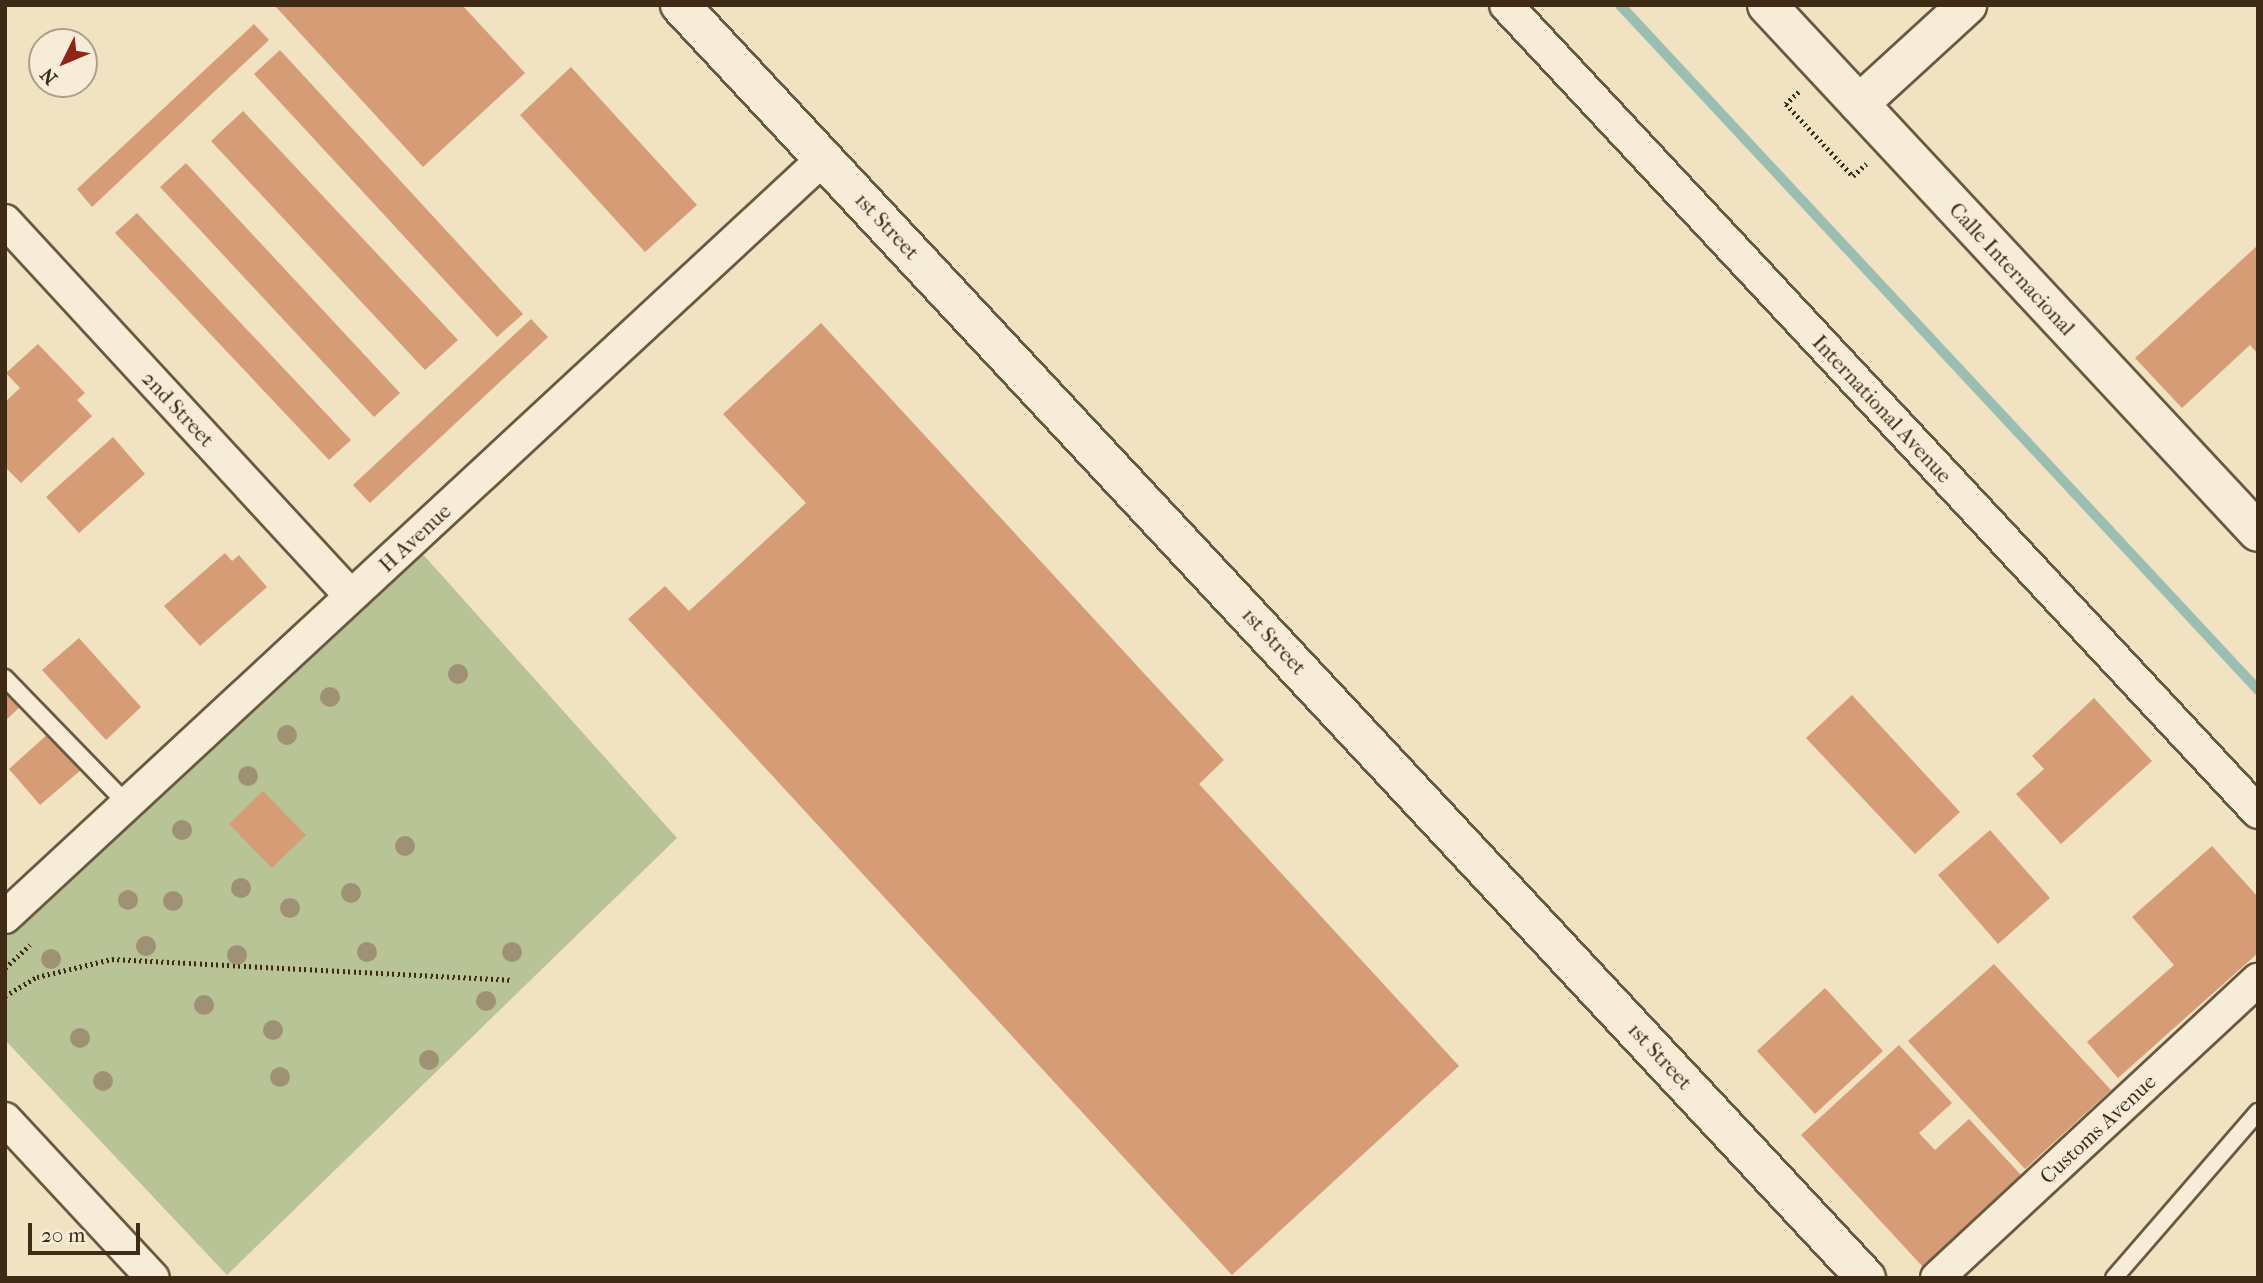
<!DOCTYPE html>
<style>
body{margin:0}
#map{position:relative;width:2263px;height:1283px;overflow:hidden;background:#f1e2c2;font-family:"IM FELL French Canon",serif}
div>[style]{position:absolute}
.green>*{inset:0;background:#b8c495}
.stream>*{height:10px;margin:-5px;padding:0 5px;transform-origin:5px;border-radius:5px;background:#9bbeb3}
.building>*{inset:0;background:#d69c76}
.path>*{height:4.5px;margin-top:-2.25px;transform-origin:0;background:repeating-linear-gradient(90deg,#3d2b15 0 2px,transparent 0 5.5px)}
.roads{filter:drop-shadow(2px 0 #6a5940) drop-shadow(-2px 0 #6a5940) drop-shadow(0 2px #6a5940) drop-shadow(0 -2px #6a5940)}
.lane>*{height:16px;margin:-8px;padding:0 8px;transform-origin:8px;border-radius:8px;background:#f6ecd7}
.street>*{height:32px;margin:-16px;padding:0 16px;transform-origin:16px;border-radius:16px;background:#f6ecd7}
.secondary>*{height:38px;margin:-19px;padding:0 19px;transform-origin:19px;border-radius:19px;background:#f6ecd7}
.trees>*{width:20px;height:20px;margin:-10px;border-radius:50%;background:#9f9274}
span{translate:-50% -50%;white-space:nowrap;text-align:center;line-height:1.15;-webkit-text-stroke:6px #f6ecd7;paint-order:stroke}
.street-label{font-size:21px;color:#3d2b15}
.frame{position:absolute;inset:0;border:7px solid #3d2b15;pointer-events:none}
.north{position:absolute;left:28px;top:28px;width:70px;height:70px;box-sizing:border-box;background:#f6ecd7;border:2px solid #ac9f89;border-radius:50%;rotate:227deg;font-size:19px;font-weight:700;line-height:28px;text-align:center;color:#3d2b15}
.north::after{content:'';display:block;margin:auto;width:24px;height:32px;background:#8f2418;clip-path:polygon(50% 0,100% 100%,50% 72%,0 100%)}
.scale{position:absolute;left:28px;top:1223px;width:112px;height:32px;box-sizing:border-box;border:4px solid #3d2b15;border-top:0;padding-left:9px;font-size:21px;line-height:24px;white-space:nowrap;color:#3d2b15;-webkit-text-stroke:5px #f6ecd7;paint-order:stroke}
</style>
<div id="map">
<div class="green">
<i style="clip-path:polygon(411px 541px,677px 838px,227px 1275px,5px 1040px,5px 917px)"></i>
</div>
<div class="stream">
<i style="left:1620px;top:5px;width:936px;rotate:47.03deg"></i>
</div>
<div class="building">
<i style="clip-path:polygon(462px 5px,525px 73px,423px 167px,276px 7px)"></i>
<i style="clip-path:polygon(254px 24px,269px 40px,92px 207px,77px 189px)"></i>
<i style="clip-path:polygon(280px 50px,523px 314px,497px 337px,254px 74px)"></i>
<i style="clip-path:polygon(571px 67px,697px 205px,645px 252px,520px 115px)"></i>
<i style="clip-path:polygon(243px 111px,458px 340px,425px 370px,211px 141px)"></i>
<i style="clip-path:polygon(186px 163px,400px 393px,374px 417px,160px 187px)"></i>
<i style="clip-path:polygon(137px 213px,351px 440px,329px 460px,115px 233px)"></i>
<i style="clip-path:polygon(2258px 245px,2258px 354px,2250px 345px,2182px 408px,2135px 358px)"></i>
<i style="clip-path:polygon(531px 319px,548px 337px,370px 503px,353px 485px)"></i>
<i style="clip-path:polygon(821px 323px,1224px 760px,1199px 784px,1459px 1066px,1232px 1275px,628px 619px,665px 586px,689px 611px,806px 503px,723px 414px)"></i>
<i style="clip-path:polygon(38px 344px,85px 393px,77px 400px,92px 416px,21px 483px,5px 467px,5px 402px,20px 388px,6px 373px)"></i>
<i style="clip-path:polygon(113px 437px,145px 474px,79px 533px,46px 497px)"></i>
<i style="clip-path:polygon(225px 553px,232px 561px,239px 555px,267px 587px,200px 646px,164px 606px)"></i>
<i style="clip-path:polygon(79px 638px,141px 707px,106px 740px,42px 670px)"></i>
<i style="clip-path:polygon(5px 688px,22px 705px,5px 721px)"></i>
<i style="clip-path:polygon(1852px 695px,1960px 812px,1915px 854px,1806px 738px)"></i>
<i style="clip-path:polygon(2094px 698px,2152px 761px,2061px 844px,2016px 794px,2044px 769px,2032px 756px)"></i>
<i style="clip-path:polygon(49px 733px,81px 770px,40px 805px,9px 769px)"></i>
<i style="clip-path:polygon(263px 791px,306px 835px,272px 868px,229px 824px)"></i>
<i style="clip-path:polygon(1990px 830px,2050px 898px,1998px 944px,1938px 875px)"></i>
<i style="clip-path:polygon(2212px 846px,2258px 897px,2258px 953px,2118px 1078px,2087px 1042px,2174px 965px,2132px 917px)"></i>
<i style="clip-path:polygon(1994px 964px,2111px 1090px,2025px 1169px,1908px 1041px)"></i>
<i style="clip-path:polygon(1825px 988px,1883px 1051px,1815px 1114px,1757px 1051px)"></i>
<i style="clip-path:polygon(1899px 1045px,1952px 1103px,1919px 1133px,1935px 1150px,1969px 1119px,2022px 1176px,1923px 1267px,1801px 1135px)"></i>
</div>
<div class="path">
<i style="left:1799px;top:92px;width:18px;rotate:137deg"></i>
<i style="left:1786px;top:104px;width:98px;rotate:47.1deg"></i>
<i style="left:1853px;top:176px;width:18px;rotate:-43deg"></i>
<i style="left:5px;top:968px;width:34px;rotate:-43deg"></i>
<i style="left:5px;top:996px;width:37px;rotate:-31deg"></i>
<i style="left:37px;top:977px;width:77px;rotate:-13.5deg"></i>
<i style="left:112px;top:959px;width:401px;rotate:3deg"></i>
</div>
<div class="roads">
<div class="lane">
<i style="left:5px;top:678px;width:175px;rotate:45.9deg"></i>
<i style="left:2114px;top:1278px;width:220px;rotate:-49.1deg"></i>
</div>
<div class="street">
<i style="left:1506px;top:5px;width:1103px;rotate:47.02deg"></i>
<i style="left:5px;top:221px;width:510px;rotate:47.3deg"></i>
<i style="left:5px;top:917px;width:1117px;rotate:-42.82deg"></i>
<i style="left:5px;top:1119px;width:217px;rotate:47.1deg"></i>
<i style="left:1937px;top:1278px;width:438px;rotate:-42.9deg"></i>
</div>
<div class="secondary">
<i style="left:680px;top:5px;width:1740px;rotate:47.03deg"></i>
<i style="left:1767px;top:5px;width:720px;rotate:47.03deg"></i>
<i style="left:1859px;top:104px;width:147px;rotate:-42.5deg"></i>
</div>
</div>
<div class="trees">
<i style="left:458px;top:674px"></i>
<i style="left:330px;top:697px"></i>
<i style="left:287px;top:735px"></i>
<i style="left:248px;top:776px"></i>
<i style="left:182px;top:830px"></i>
<i style="left:405px;top:846px"></i>
<i style="left:241px;top:888px"></i>
<i style="left:351px;top:893px"></i>
<i style="left:128px;top:900px"></i>
<i style="left:173px;top:901px"></i>
<i style="left:290px;top:908px"></i>
<i style="left:146px;top:946px"></i>
<i style="left:367px;top:952px"></i>
<i style="left:512px;top:952px"></i>
<i style="left:237px;top:955px"></i>
<i style="left:51px;top:959px"></i>
<i style="left:486px;top:1001px"></i>
<i style="left:204px;top:1005px"></i>
<i style="left:273px;top:1030px"></i>
<i style="left:80px;top:1038px"></i>
<i style="left:429px;top:1060px"></i>
<i style="left:280px;top:1077px"></i>
<i style="left:103px;top:1081px"></i>
</div>
<div class="street-label">
<span style="left:887px;top:226px;rotate:47deg">1st Street</span>
<span style="left:2012px;top:269px;rotate:47deg">Calle Internacional</span>
<span style="left:178px;top:409px;rotate:47deg">2nd Street</span>
<span style="left:1882px;top:409px;rotate:47deg">International Avenue</span>
<span style="left:415px;top:538px;rotate:-43deg">H Avenue</span>
<span style="left:1274px;top:641px;rotate:47deg">1st Street</span>
<span style="left:1660px;top:1056px;rotate:47deg">1st Street</span>
<span style="left:2098px;top:1129px;rotate:-43deg">Customs Avenue</span>
</div>
<div class="frame"></div>
<div class="north">N</div>
<div class="scale">20 m</div>
</div>
